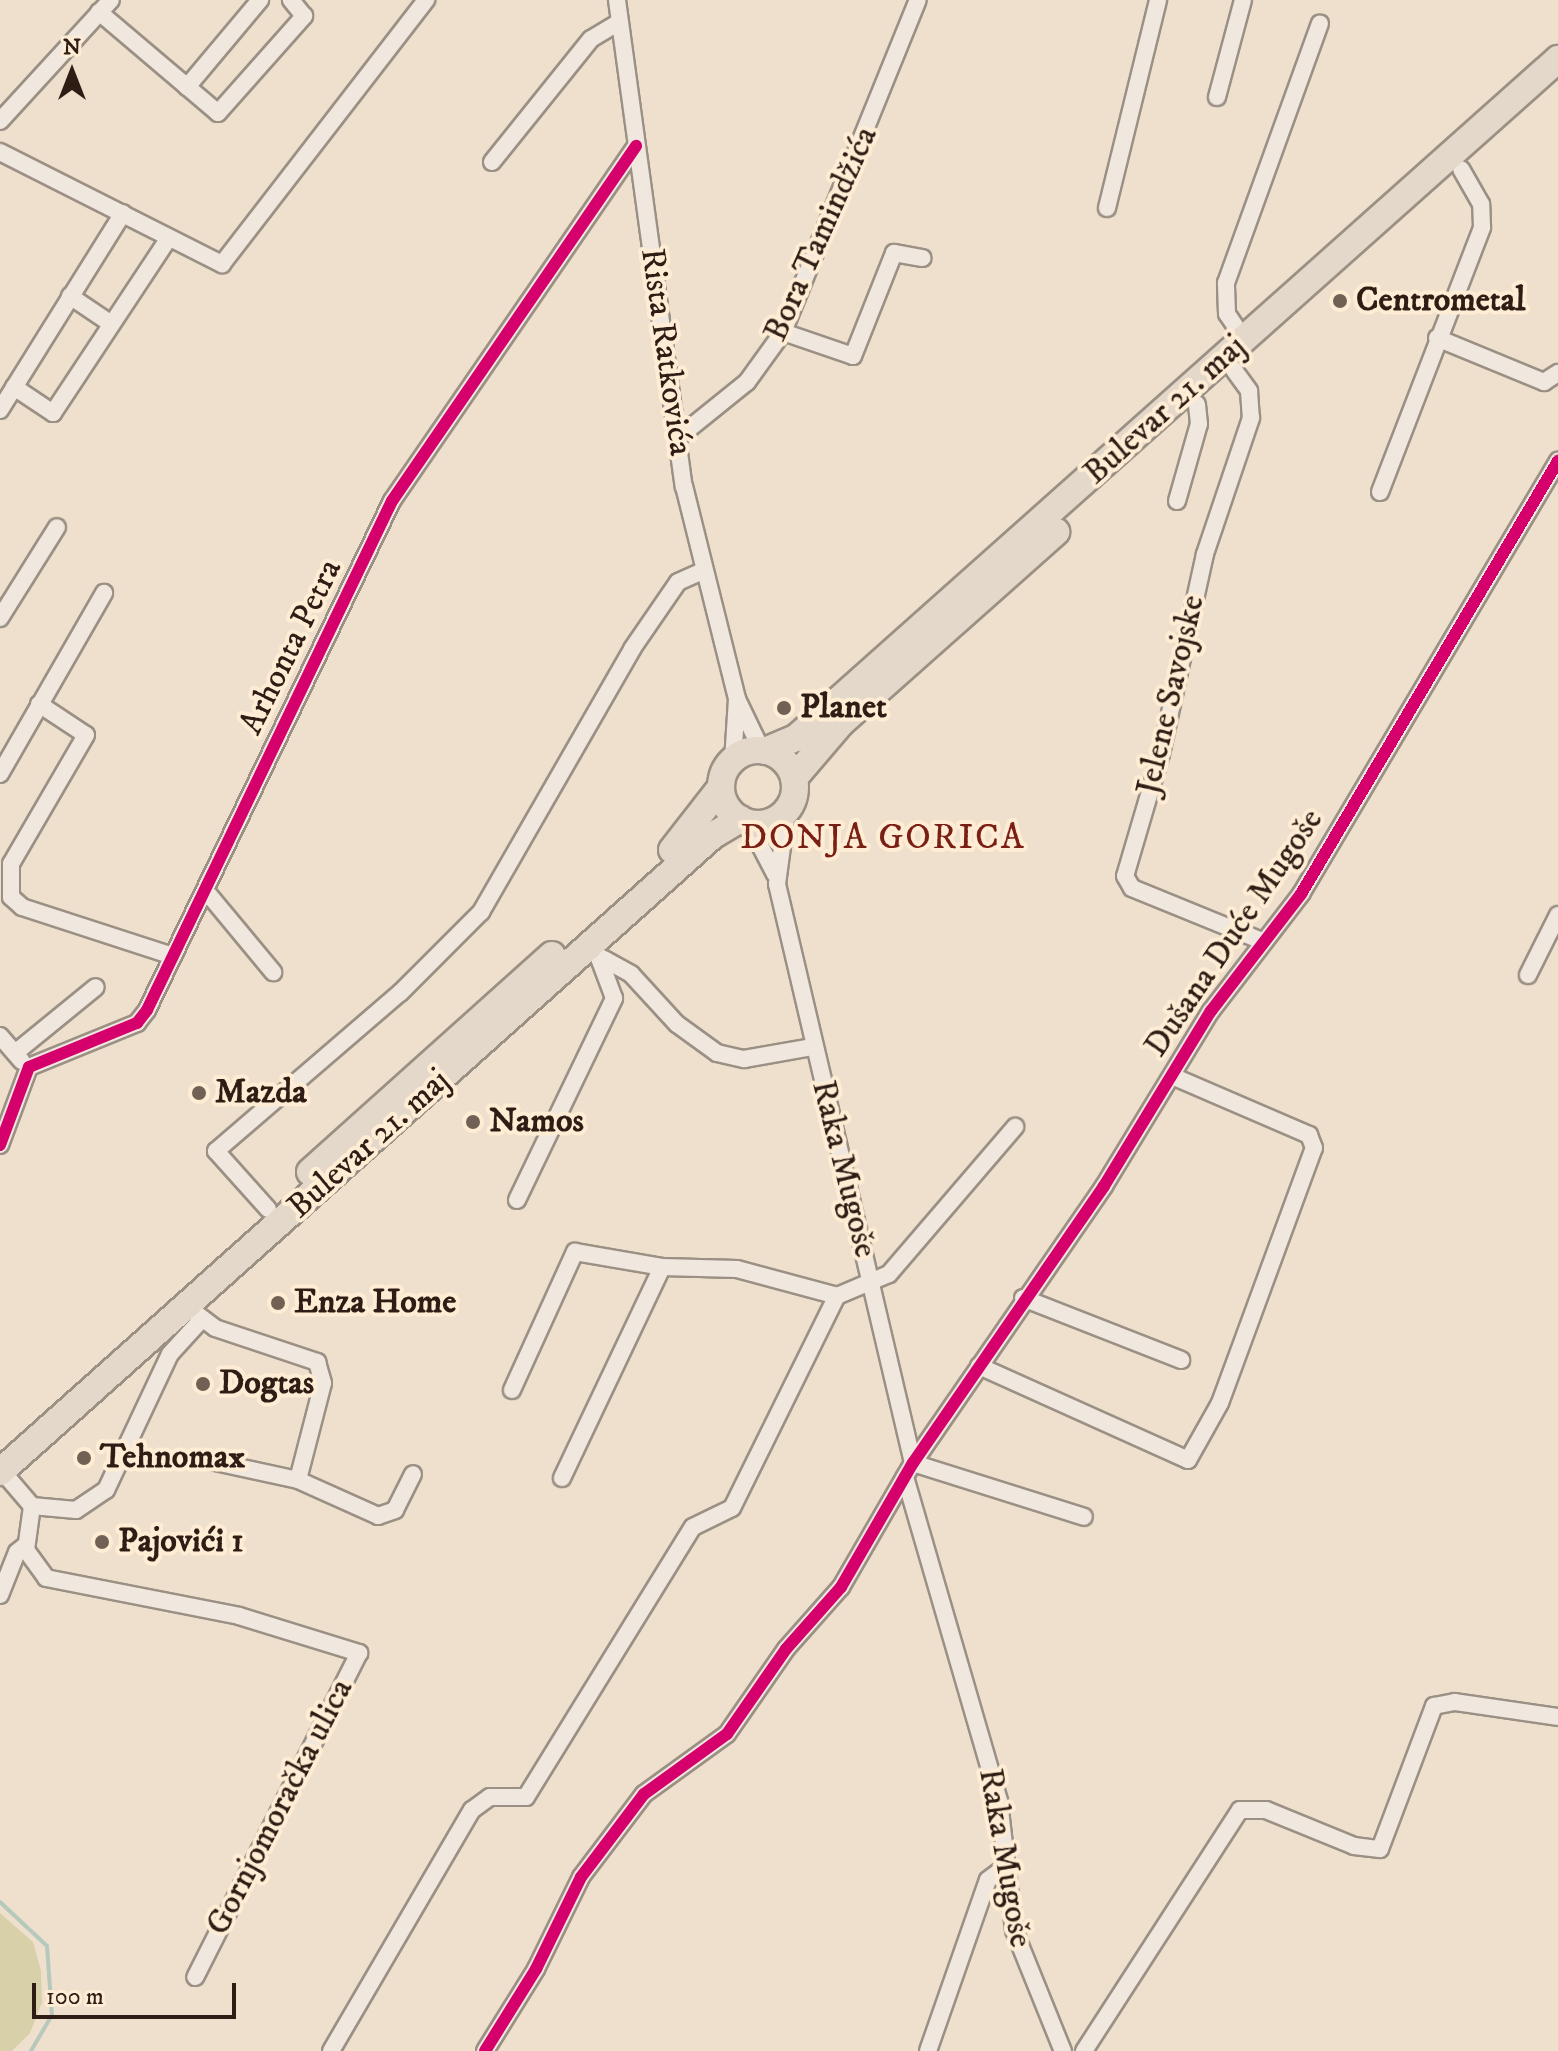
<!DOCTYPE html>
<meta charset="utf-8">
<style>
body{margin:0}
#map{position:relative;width:1558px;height:2051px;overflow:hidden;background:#eee0cc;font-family:"IM FELL DW Pica",serif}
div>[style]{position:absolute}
.green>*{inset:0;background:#d7d0a9}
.stream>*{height:4px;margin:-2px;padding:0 2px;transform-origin:2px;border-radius:2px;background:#b7c8bd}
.roads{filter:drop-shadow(2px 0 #9a9084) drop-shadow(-2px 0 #9a9084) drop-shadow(0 2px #9a9084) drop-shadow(0 -2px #9a9084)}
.street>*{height:16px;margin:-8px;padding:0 8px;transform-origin:8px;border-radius:8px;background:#f0e8df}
.primary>*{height:26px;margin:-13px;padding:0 13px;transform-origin:13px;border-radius:13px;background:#e3d8c9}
.primary>.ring{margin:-13px;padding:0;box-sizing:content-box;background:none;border:26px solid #e3d8c9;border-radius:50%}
.cycleway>*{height:12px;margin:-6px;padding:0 6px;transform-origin:6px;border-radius:6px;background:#d6006c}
.dots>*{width:22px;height:22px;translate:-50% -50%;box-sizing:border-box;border:4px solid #feecd4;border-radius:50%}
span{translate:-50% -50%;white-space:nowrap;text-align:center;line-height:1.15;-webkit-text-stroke:8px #feecd4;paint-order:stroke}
.street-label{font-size:34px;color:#2e1d14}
.poi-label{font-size:34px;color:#2e1d14;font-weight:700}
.left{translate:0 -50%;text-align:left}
.neighbourhood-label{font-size:36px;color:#7a1f14;letter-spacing:2px}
.north{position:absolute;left:32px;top:32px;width:80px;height:80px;-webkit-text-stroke:6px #feecd4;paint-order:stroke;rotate:0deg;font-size:22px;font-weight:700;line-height:32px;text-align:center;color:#2e1d14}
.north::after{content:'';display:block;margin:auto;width:28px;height:36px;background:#2e1d14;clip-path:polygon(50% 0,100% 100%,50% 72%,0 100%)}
.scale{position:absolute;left:32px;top:1983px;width:204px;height:36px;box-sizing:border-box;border:4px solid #2e1d14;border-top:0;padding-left:10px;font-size:24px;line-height:28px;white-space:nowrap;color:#2e1d14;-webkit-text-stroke:6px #feecd4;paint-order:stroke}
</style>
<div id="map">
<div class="green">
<i style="clip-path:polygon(0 1913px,33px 1942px,41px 1971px,42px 2002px,30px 2033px,12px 2051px,0 2051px)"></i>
</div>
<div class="stream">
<i style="left:0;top:1902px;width:64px;rotate:43.1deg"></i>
<i style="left:47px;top:1946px;width:69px;rotate:85.9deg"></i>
<i style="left:52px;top:2015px;width:42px;rotate:120.3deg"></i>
</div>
<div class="roads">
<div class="street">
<i style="left:617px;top:0;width:491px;rotate:82.2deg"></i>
<i style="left:684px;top:486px;width:219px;rotate:76deg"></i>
<i style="left:737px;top:699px;width:58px;rotate:64.3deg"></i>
<i style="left:99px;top:12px;width:156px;rotate:40.3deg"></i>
<i style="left:218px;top:113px;width:130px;rotate:-48.4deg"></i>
<i style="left:304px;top:16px;width:21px;rotate:-129deg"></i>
<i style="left:187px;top:87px;width:114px;rotate:-50deg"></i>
<i style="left:1217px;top:97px;width:100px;rotate:-75deg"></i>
<i style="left:0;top:121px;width:164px;rotate:-47.5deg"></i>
<i style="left:0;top:152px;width:249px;rotate:26.8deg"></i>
<i style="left:222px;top:264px;width:334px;rotate:-52.3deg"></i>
<i style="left:492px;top:162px;width:158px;rotate:-51.2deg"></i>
<i style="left:591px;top:39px;width:33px;rotate:-31deg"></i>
<i style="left:1107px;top:208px;width:214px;rotate:-76.2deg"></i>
<i style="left:70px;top:296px;width:48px;rotate:34deg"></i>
<i style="left:783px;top:332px;width:74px;rotate:18.9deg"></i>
<i style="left:853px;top:356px;width:111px;rotate:-68.3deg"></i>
<i style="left:894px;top:253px;width:29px;rotate:10deg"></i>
<i style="left:1437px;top:338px;width:116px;rotate:22.4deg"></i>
<i style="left:1544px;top:382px;width:17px;rotate:-33deg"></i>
<i style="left:1244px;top:339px;width:30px;rotate:-124deg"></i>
<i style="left:1227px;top:314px;width:31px;rotate:-92deg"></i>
<i style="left:1226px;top:283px;width:276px;rotate:-70.1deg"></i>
<i style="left:1234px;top:370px;width:26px;rotate:54deg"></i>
<i style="left:1249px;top:391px;width:27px;rotate:86deg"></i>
<i style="left:1251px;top:418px;width:144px;rotate:108.7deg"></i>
<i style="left:1205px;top:554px;width:205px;rotate:102.4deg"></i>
<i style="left:1161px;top:754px;width:127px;rotate:106.4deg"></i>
<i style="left:1125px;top:876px;width:14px;rotate:60deg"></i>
<i style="left:1132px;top:888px;width:140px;rotate:22.2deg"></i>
<i style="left:14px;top:387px;width:47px;rotate:33.7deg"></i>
<i style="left:53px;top:413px;width:210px;rotate:-56.5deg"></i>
<i style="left:0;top:410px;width:232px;rotate:-58deg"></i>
<i style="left:680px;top:436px;width:86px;rotate:-38.9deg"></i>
<i style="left:747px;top:382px;width:62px;rotate:-54.2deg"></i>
<i style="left:783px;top:332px;width:358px;rotate:-67.9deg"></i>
<i style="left:1380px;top:492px;width:284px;rotate:-68.9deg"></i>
<i style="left:1482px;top:227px;width:23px;rotate:-92deg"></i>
<i style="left:1481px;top:204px;width:40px;rotate:-119.7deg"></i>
<i style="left:1177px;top:501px;width:80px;rotate:-74.1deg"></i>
<i style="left:1199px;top:424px;width:20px;rotate:-96deg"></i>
<i style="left:0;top:618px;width:107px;rotate:-57.9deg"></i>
<i style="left:39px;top:704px;width:56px;rotate:33.4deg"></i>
<i style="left:86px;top:735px;width:149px;rotate:120.2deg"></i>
<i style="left:11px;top:864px;width:33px;rotate:90deg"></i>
<i style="left:11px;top:897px;width:15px;rotate:42deg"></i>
<i style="left:22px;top:907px;width:159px;rotate:18deg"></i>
<i style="left:733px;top:761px;width:62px;rotate:-86.3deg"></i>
<i style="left:0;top:774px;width:209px;rotate:-60.1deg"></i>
<i style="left:787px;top:810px;width:75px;rotate:97.7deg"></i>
<i style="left:777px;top:884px;width:595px;rotate:76.78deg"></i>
<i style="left:748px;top:822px;width:59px;rotate:62.6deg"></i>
<i style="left:205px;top:890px;width:107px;rotate:50.3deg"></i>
<i style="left:604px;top:959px;width:31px;rotate:29deg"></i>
<i style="left:631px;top:974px;width:68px;rotate:47.4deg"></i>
<i style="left:677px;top:1024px;width:49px;rotate:35.9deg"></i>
<i style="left:717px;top:1053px;width:28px;rotate:13deg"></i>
<i style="left:744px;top:1059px;width:70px;rotate:-9.9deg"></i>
<i style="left:1528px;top:975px;width:67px;rotate:-63.4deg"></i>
<i style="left:0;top:1036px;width:33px;rotate:49deg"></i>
<i style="left:15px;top:1053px;width:104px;rotate:-39.2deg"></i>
<i style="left:0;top:1145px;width:83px;rotate:-69.6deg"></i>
<i style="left:29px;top:1067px;width:117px;rotate:-22.2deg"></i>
<i style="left:137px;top:1023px;width:16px;rotate:-52deg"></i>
<i style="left:147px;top:1010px;width:565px;rotate:-64.3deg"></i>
<i style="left:392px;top:501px;width:431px;rotate:-55.5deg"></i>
<i style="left:517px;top:1200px;width:224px;rotate:-64.3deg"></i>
<i style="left:614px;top:998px;width:60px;rotate:-110.6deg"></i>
<i style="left:268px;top:1209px;width:78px;rotate:-131.9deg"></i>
<i style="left:216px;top:1151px;width:243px;rotate:-40.7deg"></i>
<i style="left:400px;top:993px;width:115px;rotate:-45deg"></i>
<i style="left:481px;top:912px;width:303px;rotate:-60.1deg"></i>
<i style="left:632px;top:649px;width:81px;rotate:-55.5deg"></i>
<i style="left:678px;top:582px;width:27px;rotate:-24deg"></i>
<i style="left:1023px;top:1298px;width:170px;rotate:21.4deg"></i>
<i style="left:186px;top:1306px;width:36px;rotate:37deg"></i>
<i style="left:215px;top:1328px;width:108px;rotate:18.4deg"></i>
<i style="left:317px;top:1362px;width:22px;rotate:74deg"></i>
<i style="left:323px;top:1383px;width:100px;rotate:104.5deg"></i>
<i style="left:298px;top:1480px;width:88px;rotate:24.2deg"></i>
<i style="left:378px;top:1516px;width:18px;rotate:-19deg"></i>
<i style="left:395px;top:1510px;width:40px;rotate:-63.4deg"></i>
<i style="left:979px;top:1366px;width:229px;rotate:24.2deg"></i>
<i style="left:1188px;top:1460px;width:65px;rotate:-60.7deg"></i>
<i style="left:1220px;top:1403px;width:272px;rotate:-69.8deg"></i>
<i style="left:1314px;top:1148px;width:14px;rotate:-111deg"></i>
<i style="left:1309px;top:1135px;width:149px;rotate:-156.7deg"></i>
<i style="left:512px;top:1390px;width:152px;rotate:-65.5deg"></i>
<i style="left:575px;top:1252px;width:88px;rotate:9.8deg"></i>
<i style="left:662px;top:1267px;width:75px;rotate:1.5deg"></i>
<i style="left:737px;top:1269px;width:104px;rotate:15.1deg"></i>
<i style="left:837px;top:1296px;width:56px;rotate:-22.9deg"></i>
<i style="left:889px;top:1274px;width:194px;rotate:-49.4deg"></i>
<i style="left:215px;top:1462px;width:85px;rotate:12.2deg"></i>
<i style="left:913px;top:1463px;width:179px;rotate:17.5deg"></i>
<i style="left:2px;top:1471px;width:46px;rotate:49.4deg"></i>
<i style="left:32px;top:1506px;width:44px;rotate:97.8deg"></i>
<i style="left:26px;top:1550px;width:34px;rotate:54deg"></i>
<i style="left:46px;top:1578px;width:197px;rotate:11.1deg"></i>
<i style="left:239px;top:1616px;width:126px;rotate:17.1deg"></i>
<i style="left:359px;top:1653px;width:363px;rotate:116.8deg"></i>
<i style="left:905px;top:1477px;width:337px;rotate:73.8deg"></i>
<i style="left:999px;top:1801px;width:130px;rotate:83.4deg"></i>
<i style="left:1014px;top:1930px;width:131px;rotate:68deg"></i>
<i style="left:562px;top:1478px;width:233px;rotate:-64.6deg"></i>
<i style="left:32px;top:1506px;width:44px;rotate:5.2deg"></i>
<i style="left:76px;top:1510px;width:36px;rotate:-34deg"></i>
<i style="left:106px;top:1490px;width:150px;rotate:-64.8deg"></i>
<i style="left:170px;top:1354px;width:46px;rotate:-47.6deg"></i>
<i style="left:0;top:1595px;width:46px;rotate:-68.4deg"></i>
<i style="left:17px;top:1552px;width:11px;rotate:-38deg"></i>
<i style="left:331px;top:2051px;width:279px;rotate:-59.7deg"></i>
<i style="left:472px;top:1810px;width:22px;rotate:-36deg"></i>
<i style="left:490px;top:1797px;width:36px"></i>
<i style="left:526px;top:1797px;width:317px;rotate:-58.3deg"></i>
<i style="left:693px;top:1527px;width:43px;rotate:-26deg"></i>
<i style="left:732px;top:1508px;width:237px;rotate:-63.7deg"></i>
<i style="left:485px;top:2051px;width:97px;rotate:-58.1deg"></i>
<i style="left:536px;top:1969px;width:102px;rotate:-63.9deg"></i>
<i style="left:581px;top:1877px;width:104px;rotate:-52.8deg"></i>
<i style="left:644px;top:1794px;width:102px;rotate:-35.9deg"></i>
<i style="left:727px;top:1734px;width:103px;rotate:-55.2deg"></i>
<i style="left:786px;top:1649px;width:83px;rotate:-48.4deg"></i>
<i style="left:841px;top:1587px;width:143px;rotate:-59.9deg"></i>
<i style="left:913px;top:1463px;width:336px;rotate:-55.4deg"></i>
<i style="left:1104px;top:1186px;width:205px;rotate:-58.6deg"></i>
<i style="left:1211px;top:1011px;width:148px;rotate:-52.4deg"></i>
<i style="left:1301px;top:894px;width:504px;rotate:-59.31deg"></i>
<i style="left:928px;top:2051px;width:181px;rotate:-70.7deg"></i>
<i style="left:988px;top:1880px;width:20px;rotate:-37deg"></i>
<i style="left:1084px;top:2051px;width:287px;rotate:-57.1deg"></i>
<i style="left:1240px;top:1810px;width:26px"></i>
<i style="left:1266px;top:1810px;width:95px;rotate:22.2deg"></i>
<i style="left:1354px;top:1846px;width:26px;rotate:7deg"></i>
<i style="left:1380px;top:1849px;width:153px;rotate:-69.3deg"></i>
<i style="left:1434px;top:1706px;width:21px;rotate:-11deg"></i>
<i style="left:1455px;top:1702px;width:104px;rotate:8.3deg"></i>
</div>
<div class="primary">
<i class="ring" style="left:721px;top:750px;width:48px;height:48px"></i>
<i style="left:765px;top:751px;width:34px;rotate:-23deg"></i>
<i style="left:796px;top:738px;width:1021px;rotate:-41.7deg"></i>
<i style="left:794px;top:778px;width:72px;rotate:-49.5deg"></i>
<i style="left:841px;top:723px;width:288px;rotate:-41.6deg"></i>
<i style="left:672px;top:850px;width:80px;rotate:-52.1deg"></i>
<i style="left:310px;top:1172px;width:325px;rotate:-41.9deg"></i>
<i style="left:0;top:1472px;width:955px;rotate:-41.77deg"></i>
<i style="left:712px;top:836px;width:33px;rotate:-31deg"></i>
</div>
</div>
<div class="cycleway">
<i style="left:0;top:1145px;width:83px;rotate:-69.6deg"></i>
<i style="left:29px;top:1067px;width:117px;rotate:-22.2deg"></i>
<i style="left:137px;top:1023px;width:16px;rotate:-52deg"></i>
<i style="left:147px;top:1010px;width:565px;rotate:-64.3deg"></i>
<i style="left:392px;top:501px;width:431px;rotate:-55.5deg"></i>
<i style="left:485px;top:2051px;width:97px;rotate:-58.1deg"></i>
<i style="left:536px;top:1969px;width:102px;rotate:-63.9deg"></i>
<i style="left:581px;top:1877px;width:104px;rotate:-52.8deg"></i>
<i style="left:644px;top:1794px;width:102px;rotate:-35.9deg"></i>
<i style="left:727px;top:1734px;width:103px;rotate:-55.2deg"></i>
<i style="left:786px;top:1649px;width:83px;rotate:-48.4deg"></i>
<i style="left:841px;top:1587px;width:143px;rotate:-59.9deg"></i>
<i style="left:913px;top:1463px;width:336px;rotate:-55.4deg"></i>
<i style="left:1104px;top:1186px;width:205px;rotate:-58.6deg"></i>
<i style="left:1211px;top:1011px;width:148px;rotate:-52.4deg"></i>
<i style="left:1301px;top:894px;width:504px;rotate:-59.31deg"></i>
</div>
<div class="dots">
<i style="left:1340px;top:301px;background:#716154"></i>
<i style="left:784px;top:708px;background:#716154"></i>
<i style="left:199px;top:1093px;background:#716154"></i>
<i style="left:473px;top:1122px;background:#716154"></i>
<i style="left:278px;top:1303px;background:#716154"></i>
<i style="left:203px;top:1384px;background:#716154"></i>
<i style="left:84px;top:1458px;background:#716154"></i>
<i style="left:102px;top:1542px;background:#716154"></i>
</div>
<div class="street-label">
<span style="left:821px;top:234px;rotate:-66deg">Bora Tamindžića</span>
<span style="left:666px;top:352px;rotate:82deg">Rista Ratkovića</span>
<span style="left:1165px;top:410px;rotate:-42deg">Bulevar 21. maj</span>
<span style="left:291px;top:647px;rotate:-64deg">Arhonta Petra</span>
<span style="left:1171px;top:695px;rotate:-77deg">Jelene Savojske</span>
<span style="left:1234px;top:933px;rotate:-56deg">Dušana Duće Mugoše</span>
<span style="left:369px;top:1144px;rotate:-42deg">Bulevar 21. maj</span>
<span style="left:844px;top:1169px;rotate:76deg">Raka Mugoše</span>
<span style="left:280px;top:1807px;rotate:-63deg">Gornjomoračka ulica</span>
<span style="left:1005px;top:1858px;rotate:80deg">Raka Mugoše</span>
</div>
<div class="poi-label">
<span class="left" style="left:1356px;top:301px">Centrometal</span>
<span class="left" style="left:800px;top:708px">Planet</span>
<span class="left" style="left:215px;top:1093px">Mazda</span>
<span class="left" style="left:489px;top:1122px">Namos</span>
<span class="left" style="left:294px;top:1303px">Enza Home</span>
<span class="left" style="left:219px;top:1384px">Dogtas</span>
<span class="left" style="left:100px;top:1458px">Tehnomax</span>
<span class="left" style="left:118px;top:1542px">Pajovići 1</span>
</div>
<div class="neighbourhood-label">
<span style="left:883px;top:838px">DONJA GORICA</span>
</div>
<div class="north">N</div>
<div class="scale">100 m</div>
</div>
